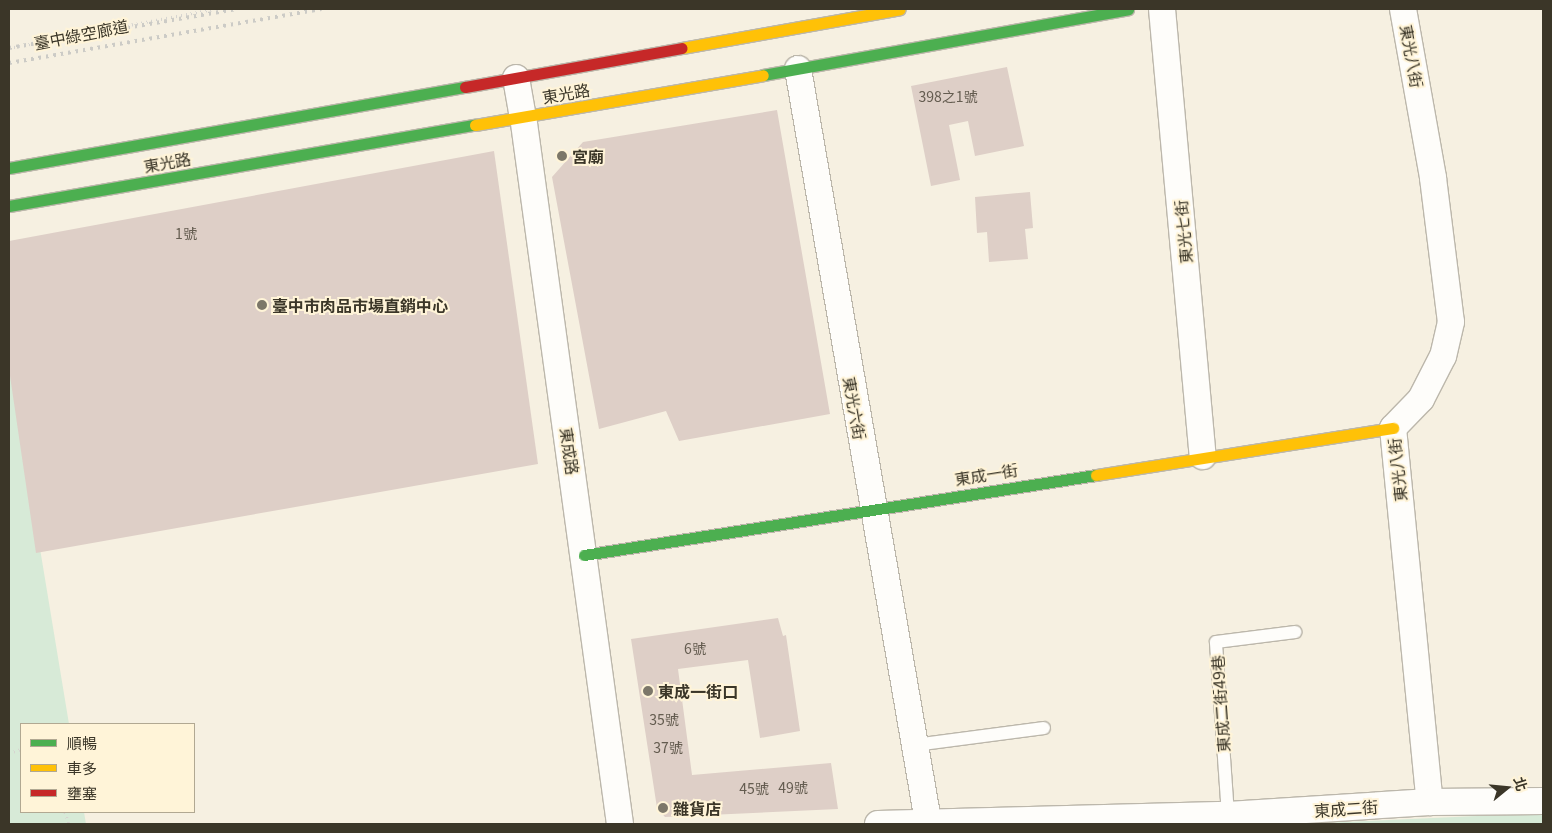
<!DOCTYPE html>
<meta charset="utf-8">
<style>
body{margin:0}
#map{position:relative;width:1552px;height:833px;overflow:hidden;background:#f6f0e1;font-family:Georgia,"Noto Sans TC",serif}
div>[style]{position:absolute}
.green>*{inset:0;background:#d7ead7}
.building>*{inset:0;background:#decfc7}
.path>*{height:3px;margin-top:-1.5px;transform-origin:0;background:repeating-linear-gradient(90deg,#d6d4d0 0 1px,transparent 0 5px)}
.roads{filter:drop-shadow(1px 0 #bcb7ab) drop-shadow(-1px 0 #bcb7ab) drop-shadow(0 1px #bcb7ab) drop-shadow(0 -1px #bcb7ab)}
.lane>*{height:12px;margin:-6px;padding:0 6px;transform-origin:6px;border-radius:6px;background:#fefdfa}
.street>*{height:26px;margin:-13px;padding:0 13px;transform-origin:13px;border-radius:13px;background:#fefdfa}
.fast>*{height:11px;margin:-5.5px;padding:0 5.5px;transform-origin:5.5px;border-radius:5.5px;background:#4caf50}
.slow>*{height:11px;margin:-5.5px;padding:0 5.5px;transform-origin:5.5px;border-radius:5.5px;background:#ffc107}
.jam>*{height:11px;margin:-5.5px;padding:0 5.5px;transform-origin:5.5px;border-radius:5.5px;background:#c62828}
.rail>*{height:4px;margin-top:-2px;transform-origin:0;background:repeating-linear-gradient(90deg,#cccbc6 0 2.5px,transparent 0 7.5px)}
.dots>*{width:14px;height:14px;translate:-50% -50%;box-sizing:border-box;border:2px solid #fff4d8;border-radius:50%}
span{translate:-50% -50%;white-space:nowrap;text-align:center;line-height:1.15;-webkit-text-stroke:4px #fff4d8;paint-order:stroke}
.number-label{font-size:14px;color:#645c50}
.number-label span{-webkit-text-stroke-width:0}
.street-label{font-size:16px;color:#3b3628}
.poi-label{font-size:16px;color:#3b3628;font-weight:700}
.left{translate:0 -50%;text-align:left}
.frame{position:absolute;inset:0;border:10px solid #3b3628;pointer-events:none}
.legend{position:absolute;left:20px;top:723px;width:175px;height:90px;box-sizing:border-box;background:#fff4d8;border:1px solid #b1a892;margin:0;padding:6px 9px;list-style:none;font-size:15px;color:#3b3628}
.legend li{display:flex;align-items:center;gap:10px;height:25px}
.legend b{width:25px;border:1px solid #b1a892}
.north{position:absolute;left:1482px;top:763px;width:50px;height:50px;-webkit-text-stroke:4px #fff4d8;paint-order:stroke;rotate:73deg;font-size:14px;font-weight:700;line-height:20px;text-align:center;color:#3b3628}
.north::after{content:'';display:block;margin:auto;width:18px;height:22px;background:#3b3628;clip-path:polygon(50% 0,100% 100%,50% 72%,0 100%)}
</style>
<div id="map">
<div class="green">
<i style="clip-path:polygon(9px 361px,69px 724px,21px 724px,21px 812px,84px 812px,86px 824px,9px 824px)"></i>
<i style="clip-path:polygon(1543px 813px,1543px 824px,1301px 824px)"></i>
</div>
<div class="building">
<i style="clip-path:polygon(1007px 67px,1024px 146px,975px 156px,968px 121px,949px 125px,960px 180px,931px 186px,911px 86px)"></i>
<i style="clip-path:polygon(777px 110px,830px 414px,679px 441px,666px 411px,599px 429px,552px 177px,583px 142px)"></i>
<i style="clip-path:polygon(494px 151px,538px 464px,36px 553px,9px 369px,9px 241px)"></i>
<i style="clip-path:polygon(1030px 192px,1033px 228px,1025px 229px,1028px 259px,989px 262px,987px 232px,977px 233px,975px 197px)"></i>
<i style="clip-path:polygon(778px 618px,783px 636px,786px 635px,800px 731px,760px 738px,748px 660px,678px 669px,692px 775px,831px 763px,838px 809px,665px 817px,657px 808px,631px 639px)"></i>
</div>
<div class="path">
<i style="left:9px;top:48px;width:208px;rotate:-10.8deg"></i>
<i style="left:9px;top:753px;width:13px;rotate:-18deg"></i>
<i style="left:65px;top:812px;width:13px;rotate:72deg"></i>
</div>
<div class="roads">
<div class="lane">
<i style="left:915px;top:745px;width:130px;rotate:-7.5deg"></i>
<i style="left:1228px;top:815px;width:173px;rotate:-94deg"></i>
<i style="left:1216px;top:642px;width:80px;rotate:-7.2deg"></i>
</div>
<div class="street">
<i style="left:1162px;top:9px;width:449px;rotate:84.8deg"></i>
<i style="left:1403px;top:9px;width:172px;rotate:79.9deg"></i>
<i style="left:1433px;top:178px;width:145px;rotate:82.9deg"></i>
<i style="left:1451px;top:322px;width:35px;rotate:103deg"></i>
<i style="left:1443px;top:356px;width:48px;rotate:117.1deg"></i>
<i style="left:1421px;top:399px;width:40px;rotate:134deg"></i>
<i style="left:1393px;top:428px;width:376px;rotate:84.4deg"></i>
<i style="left:798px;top:69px;width:763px;rotate:80.19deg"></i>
<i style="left:516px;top:78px;width:39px;rotate:80deg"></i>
<i style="left:523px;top:116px;width:715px;rotate:82.2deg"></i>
<i style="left:878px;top:824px;width:350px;rotate:-1.5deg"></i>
<i style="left:1228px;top:815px;width:202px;rotate:-3.7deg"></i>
<i style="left:1430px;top:802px;width:113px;rotate:-0.5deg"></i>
</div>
<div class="fast">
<i style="left:763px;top:75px;width:371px;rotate:-10.2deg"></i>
<i style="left:9px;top:168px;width:463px;rotate:-10.1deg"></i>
<i style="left:9px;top:206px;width:473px;rotate:-9.9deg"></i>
<i style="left:584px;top:555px;width:518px;rotate:-8.88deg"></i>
</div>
<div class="slow">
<i style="left:682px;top:48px;width:221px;rotate:-10.1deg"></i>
<i style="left:475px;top:125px;width:292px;rotate:-9.8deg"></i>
<i style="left:1096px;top:475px;width:301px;rotate:-9deg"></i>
</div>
<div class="jam">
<i style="left:465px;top:87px;width:220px;rotate:-10.2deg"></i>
</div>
</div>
<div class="rail">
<i style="left:9px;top:48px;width:231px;rotate:-9.7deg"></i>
<i style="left:9px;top:63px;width:317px;rotate:-9.8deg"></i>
</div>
<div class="dots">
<i style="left:562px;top:156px;background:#7c7769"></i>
<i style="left:262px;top:305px;background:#7c7769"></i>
<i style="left:648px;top:691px;background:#7c7769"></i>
<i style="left:663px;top:808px;background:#7c7769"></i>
</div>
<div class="number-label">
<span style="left:948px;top:96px">398之1號</span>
<span style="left:186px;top:233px">1號</span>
<span style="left:695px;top:648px">6號</span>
<span style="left:664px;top:719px">35號</span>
<span style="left:668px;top:747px">37號</span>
<span style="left:793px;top:787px">49號</span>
<span style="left:754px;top:788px">45號</span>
</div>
<div class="street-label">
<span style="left:81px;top:34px;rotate:-11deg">臺中綠空廊道</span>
<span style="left:1412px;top:56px;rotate:80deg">東光八街</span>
<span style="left:566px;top:93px;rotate:-10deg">東光路</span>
<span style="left:167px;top:162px;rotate:-10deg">東光路</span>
<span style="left:1183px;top:232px;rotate:-95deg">東光七街</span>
<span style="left:855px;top:408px;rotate:80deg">東光六街</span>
<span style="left:570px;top:451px;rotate:82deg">東成路</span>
<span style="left:1397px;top:470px;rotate:-96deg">東光八街</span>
<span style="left:986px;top:474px;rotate:-9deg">東成一街</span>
<span style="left:1220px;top:704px;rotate:-94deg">東成二街49巷</span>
<span style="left:1346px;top:808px;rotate:-4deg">東成二街</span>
</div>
<div class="poi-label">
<span class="left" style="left:572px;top:156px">宮廟</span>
<span class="left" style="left:272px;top:305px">臺中市肉品市場直銷中心</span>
<span class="left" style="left:658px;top:691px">東成一街口</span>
<span class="left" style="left:673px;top:808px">雜貨店</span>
</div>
<div class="frame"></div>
<ul class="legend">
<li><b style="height:6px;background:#4caf50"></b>順暢</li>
<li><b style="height:6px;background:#ffc107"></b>車多</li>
<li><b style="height:6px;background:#c62828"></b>壅塞</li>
</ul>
<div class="north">北</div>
</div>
